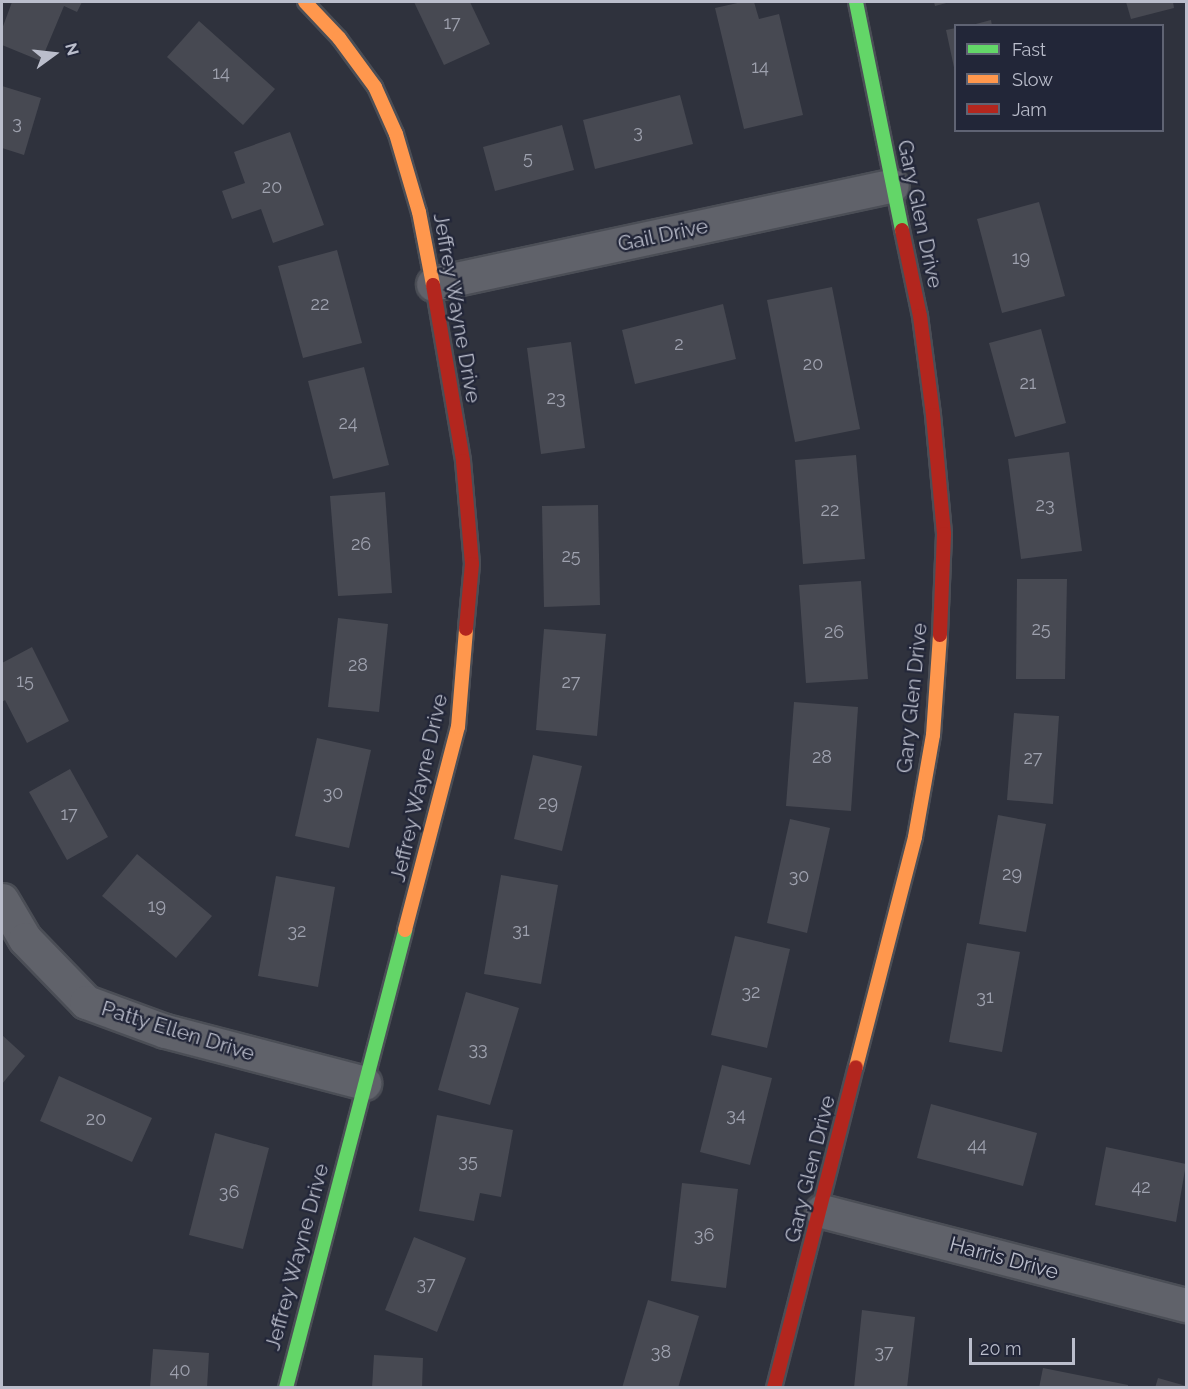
<!DOCTYPE html>
<style>
body{margin:0}
#map{position:relative;width:1188px;height:1389px;overflow:hidden;background:#2f323d;font-family:Raleway,sans-serif}
div>[style]{position:absolute}
.building>*{inset:0;background:#474952}
.roads{filter:drop-shadow(2px 0 #4b4e56) drop-shadow(-2px 0 #4b4e56) drop-shadow(0 2px #4b4e56) drop-shadow(0 -2px #4b4e56)}
.street>*{height:33px;margin:-16.5px;padding:0 16.5px;transform-origin:16.5px;border-radius:16.5px;background:#60626a}
.fast>*{height:14px;margin:-7px;padding:0 7px;transform-origin:7px;border-radius:7px;background:#63d668}
.slow>*{height:14px;margin:-7px;padding:0 7px;transform-origin:7px;border-radius:7px;background:#ff974d}
.jam>*{height:14px;margin:-7px;padding:0 7px;transform-origin:7px;border-radius:7px;background:#b3261e}
span{translate:-50% -50%;white-space:nowrap;text-align:center;line-height:1.15;-webkit-text-stroke:4.5px #222638;paint-order:stroke}
.number-label{font-size:18px;color:#9ea1ae}
.number-label span{-webkit-text-stroke-width:0}
.street-label{font-size:21px;color:#bbbecc}
.frame{position:absolute;inset:0;border:3px solid #bbbecc;pointer-events:none}
.legend{position:absolute;left:954px;top:24px;width:210px;height:108px;box-sizing:border-box;background:#222638;border:2px solid #5f6373;margin:0;padding:8px 10px;list-style:none;font-size:18px;color:#bbbecc}
.legend li{display:flex;align-items:center;gap:12px;height:30px}
.legend b{width:30px;border:2px solid #5f6373}
.north{position:absolute;left:24px;top:24px;width:60px;height:60px;-webkit-text-stroke:4px #222638;paint-order:stroke;rotate:75deg;font-size:16px;font-weight:700;line-height:24px;text-align:center;color:#bbbecc}
.north::after{content:'';display:block;margin:auto;width:21px;height:27px;background:#bbbecc;clip-path:polygon(50% 0,100% 100%,50% 72%,0 100%)}
.scale{position:absolute;left:969px;top:1338px;width:106px;height:27px;box-sizing:border-box;border:3px solid #bbbecc;border-top:0;padding-left:8px;font-size:18px;line-height:21px;white-space:nowrap;color:#bbbecc;-webkit-text-stroke:4px #222638;paint-order:stroke}
</style>
<div id="map">
<div class="building">
<i style="clip-path:polygon(12px 2px,82px 2px,77px 12px,64px 6px,41px 61px,2px 45px,2px 29px)"></i>
<i style="clip-path:polygon(414px 2px,470px 2px,490px 44px,444px 65px)"></i>
<i style="clip-path:polygon(742px 2px,754px 2px,759px 19px,779px 14px,803px 115px,744px 129px,715px 8px)"></i>
<i style="clip-path:polygon(934px 2px,950px 2px,935px 6px)"></i>
<i style="clip-path:polygon(1126px 2px,1173px 2px,1174px 8px,1131px 19px)"></i>
<i style="clip-path:polygon(991px 20px,992px 26px,972px 26px,972px 25px)"></i>
<i style="clip-path:polygon(199px 21px,275px 89px,243px 125px,167px 57px)"></i>
<i style="clip-path:polygon(956px 28px,956px 71px,955px 72px,946px 30px)"></i>
<i style="clip-path:polygon(2px 86px,41px 98px,24px 155px,2px 148px)"></i>
<i style="clip-path:polygon(680px 95px,693px 144px,595px 169px,583px 120px)"></i>
<i style="clip-path:polygon(562px 125px,574px 170px,495px 191px,483px 147px)"></i>
<i style="clip-path:polygon(290px 132px,324px 225px,273px 243px,261px 209px,232px 219px,222px 191px,245px 183px,234px 152px)"></i>
<i style="clip-path:polygon(1039px 202px,1065px 296px,1002px 313px,977px 219px)"></i>
<i style="clip-path:polygon(337px 250px,362px 343px,303px 358px,278px 266px)"></i>
<i style="clip-path:polygon(832px 287px,860px 429px,795px 442px,767px 300px)"></i>
<i style="clip-path:polygon(723px 304px,736px 359px,635px 384px,622px 330px)"></i>
<i style="clip-path:polygon(1041px 329px,1066px 423px,1015px 437px,989px 343px)"></i>
<i style="clip-path:polygon(571px 342px,585px 448px,541px 454px,527px 348px)"></i>
<i style="clip-path:polygon(364px 367px,389px 465px,333px 479px,308px 381px)"></i>
<i style="clip-path:polygon(1069px 452px,1082px 551px,1021px 559px,1008px 459px)"></i>
<i style="clip-path:polygon(856px 455px,865px 559px,803px 564px,795px 460px)"></i>
<i style="clip-path:polygon(385px 492px,392px 593px,338px 596px,330px 496px)"></i>
<i style="clip-path:polygon(598px 505px,600px 605px,544px 607px,542px 506px)"></i>
<i style="clip-path:polygon(1017px 579px,1067px 579px,1065px 679px,1016px 679px)"></i>
<i style="clip-path:polygon(861px 581px,868px 679px,806px 683px,799px 585px)"></i>
<i style="clip-path:polygon(338px 618px,388px 624px,379px 712px,328px 707px)"></i>
<i style="clip-path:polygon(544px 629px,606px 634px,597px 736px,536px 730px)"></i>
<i style="clip-path:polygon(32px 647px,69px 721px,27px 743px,5px 700px,2px 702px,2px 663px)"></i>
<i style="clip-path:polygon(794px 702px,858px 707px,851px 811px,786px 806px)"></i>
<i style="clip-path:polygon(1014px 713px,1059px 716px,1053px 804px,1007px 800px)"></i>
<i style="clip-path:polygon(317px 738px,371px 750px,349px 848px,295px 836px)"></i>
<i style="clip-path:polygon(533px 755px,582px 766px,562px 851px,514px 839px)"></i>
<i style="clip-path:polygon(70px 769px,108px 837px,67px 860px,29px 792px)"></i>
<i style="clip-path:polygon(998px 815px,1046px 824px,1026px 932px,979px 924px)"></i>
<i style="clip-path:polygon(790px 819px,830px 828px,807px 933px,767px 923px)"></i>
<i style="clip-path:polygon(137px 854px,212px 916px,176px 958px,102px 896px)"></i>
<i style="clip-path:polygon(501px 875px,558px 885px,541px 984px,484px 974px)"></i>
<i style="clip-path:polygon(276px 876px,335px 887px,318px 987px,258px 976px)"></i>
<i style="clip-path:polygon(735px 936px,790px 949px,767px 1048px,711px 1035px)"></i>
<i style="clip-path:polygon(967px 943px,1020px 952px,1002px 1052px,949px 1042px)"></i>
<i style="clip-path:polygon(466px 992px,519px 1008px,490px 1105px,438px 1090px)"></i>
<i style="clip-path:polygon(2px 1035px,25px 1056px,2px 1084px)"></i>
<i style="clip-path:polygon(722px 1065px,772px 1078px,750px 1165px,700px 1152px)"></i>
<i style="clip-path:polygon(59px 1076px,152px 1118px,132px 1162px,40px 1121px)"></i>
<i style="clip-path:polygon(931px 1104px,1037px 1133px,1023px 1186px,917px 1158px)"></i>
<i style="clip-path:polygon(437px 1115px,513px 1130px,501px 1197px,480px 1193px,474px 1221px,419px 1211px)"></i>
<i style="clip-path:polygon(215px 1133px,269px 1148px,243px 1249px,189px 1235px)"></i>
<i style="clip-path:polygon(1106px 1147px,1186px 1164px,1176px 1222px,1095px 1205px)"></i>
<i style="clip-path:polygon(682px 1183px,738px 1189px,726px 1288px,671px 1281px)"></i>
<i style="clip-path:polygon(414px 1237px,466px 1258px,437px 1332px,385px 1310px)"></i>
<i style="clip-path:polygon(648px 1300px,699px 1316px,678px 1388px,622px 1388px)"></i>
<i style="clip-path:polygon(862px 1310px,915px 1317px,907px 1388px,854px 1388px)"></i>
<i style="clip-path:polygon(153px 1349px,209px 1353px,207px 1388px,150px 1388px)"></i>
<i style="clip-path:polygon(374px 1355px,423px 1358px,422px 1388px,372px 1388px)"></i>
<i style="clip-path:polygon(1043px 1368px,1128px 1385px,1128px 1388px,1039px 1388px)"></i>
<i style="clip-path:polygon(1158px 1378px,1186px 1386px,1186px 1388px,1155px 1388px)"></i>
</div>
<div class="roads">
<div class="street">
<i style="left:433px;top:284px;width:469px;rotate:-12.1deg"></i>
<i style="left:2px;top:900px;width:45px;rotate:59.5deg"></i>
<i style="left:25px;top:939px;width:88px;rotate:45.9deg"></i>
<i style="left:86px;top:1002px;width:84px;rotate:20.2deg"></i>
<i style="left:165px;top:1031px;width:206px;rotate:14.6deg"></i>
<i style="left:822px;top:1211px;width:376px;rotate:14.5deg"></i>
</div>
<div class="fast">
<i style="left:856px;top:2px;width:233px;rotate:78.6deg"></i>
<i style="left:286px;top:1388px;width:473px;rotate:-75.4deg"></i>
</div>
<div class="slow">
<i style="left:305px;top:2px;width:50px;rotate:46.6deg"></i>
<i style="left:339px;top:38px;width:61px;rotate:53.7deg"></i>
<i style="left:375px;top:87px;width:51px;rotate:65.9deg"></i>
<i style="left:396px;top:134px;width:81px;rotate:73.6deg"></i>
<i style="left:419px;top:212px;width:74px;rotate:79.1deg"></i>
<i style="left:405px;top:930px;width:210px;rotate:-75.4deg"></i>
<i style="left:458px;top:727px;width:98px;rotate:-85.3deg"></i>
<i style="left:856px;top:1067px;width:237px;rotate:-75.6deg"></i>
<i style="left:915px;top:837px;width:104px;rotate:-80deg"></i>
<i style="left:933px;top:735px;width:100px;rotate:-86deg"></i>
</div>
<div class="jam">
<i style="left:902px;top:230px;width:88px;rotate:78.2deg"></i>
<i style="left:920px;top:316px;width:100px;rotate:82.5deg"></i>
<i style="left:933px;top:415px;width:120px;rotate:84.7deg"></i>
<i style="left:944px;top:534px;width:101px;rotate:92.3deg"></i>
<i style="left:433px;top:285px;width:179px;rotate:80.3deg"></i>
<i style="left:463px;top:461px;width:103px;rotate:85deg"></i>
<i style="left:472px;top:564px;width:65px;rotate:95.3deg"></i>
<i style="left:774px;top:1388px;width:331px;rotate:-75.7deg"></i>
</div>
</div>
<div class="number-label">
<span style="left:452px;top:23px">17</span>
<span style="left:760px;top:67px">14</span>
<span style="left:221px;top:73px">14</span>
<span style="left:17px;top:123px">3</span>
<span style="left:638px;top:132px">3</span>
<span style="left:528px;top:158px">5</span>
<span style="left:272px;top:187px">20</span>
<span style="left:1021px;top:258px">19</span>
<span style="left:320px;top:304px">22</span>
<span style="left:679px;top:344px">2</span>
<span style="left:813px;top:364px">20</span>
<span style="left:1028px;top:383px">21</span>
<span style="left:556px;top:398px">23</span>
<span style="left:348px;top:423px">24</span>
<span style="left:1045px;top:505px">23</span>
<span style="left:830px;top:510px">22</span>
<span style="left:361px;top:544px">26</span>
<span style="left:571px;top:556px">25</span>
<span style="left:1041px;top:629px">25</span>
<span style="left:834px;top:632px">26</span>
<span style="left:358px;top:665px">28</span>
<span style="left:25px;top:681px">15</span>
<span style="left:571px;top:682px">27</span>
<span style="left:822px;top:757px">28</span>
<span style="left:1033px;top:758px">27</span>
<span style="left:333px;top:793px">30</span>
<span style="left:548px;top:803px">29</span>
<span style="left:69px;top:814px">17</span>
<span style="left:1012px;top:874px">29</span>
<span style="left:799px;top:876px">30</span>
<span style="left:157px;top:906px">19</span>
<span style="left:521px;top:930px">31</span>
<span style="left:297px;top:931px">32</span>
<span style="left:751px;top:992px">32</span>
<span style="left:985px;top:997px">31</span>
<span style="left:478px;top:1049px">33</span>
<span style="left:736px;top:1115px">34</span>
<span style="left:96px;top:1119px">20</span>
<span style="left:977px;top:1145px">44</span>
<span style="left:468px;top:1161px">35</span>
<span style="left:1141px;top:1187px">42</span>
<span style="left:229px;top:1192px">36</span>
<span style="left:704px;top:1235px">36</span>
<span style="left:426px;top:1284px">37</span>
<span style="left:661px;top:1352px">38</span>
<span style="left:884px;top:1352px">37</span>
<span style="left:180px;top:1370px">40</span>
</div>
<div class="street-label">
<span style="left:920px;top:214px;rotate:78deg">Gary Glen Drive</span>
<span style="left:663px;top:235px;rotate:-12deg">Gail Drive</span>
<span style="left:457px;top:308px;rotate:80deg">Jeffrey Wayne Drive</span>
<span style="left:912px;top:698px;rotate:-84deg">Gary Glen Drive</span>
<span style="left:419px;top:788px;rotate:-77deg">Jeffrey Wayne Drive</span>
<span style="left:178px;top:1031px;rotate:17deg">Patty Ellen Drive</span>
<span style="left:810px;top:1169px;rotate:-76deg">Gary Glen Drive</span>
<span style="left:297px;top:1257px;rotate:-75deg">Jeffrey Wayne Drive</span>
<span style="left:1004px;top:1258px;rotate:15deg">Harris Drive</span>
</div>
<div class="frame"></div>
<ul class="legend">
<li><b style="height:8px;background:#63d668"></b>Fast</li>
<li><b style="height:8px;background:#ff974d"></b>Slow</li>
<li><b style="height:8px;background:#b3261e"></b>Jam</li>
</ul>
<div class="north">N</div>
<div class="scale">20 m</div>
</div>
